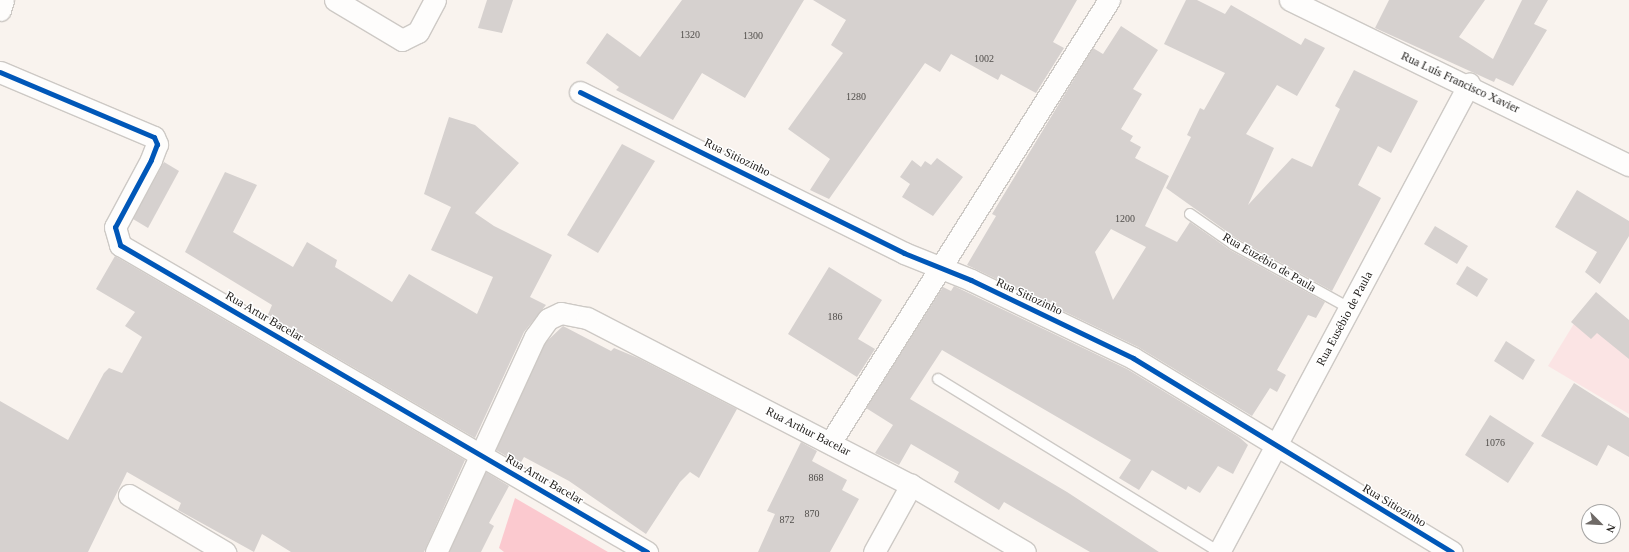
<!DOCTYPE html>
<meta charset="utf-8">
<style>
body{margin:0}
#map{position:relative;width:1629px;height:552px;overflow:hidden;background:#f9f3ee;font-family:Georgia,serif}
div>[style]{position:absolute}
.green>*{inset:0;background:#fbe4e4}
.forest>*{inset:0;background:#fbc9cf}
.building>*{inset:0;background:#d6d1cf}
.roads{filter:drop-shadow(1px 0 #cdc9c5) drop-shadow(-1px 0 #cdc9c5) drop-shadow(0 1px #cdc9c5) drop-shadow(0 -1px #cdc9c5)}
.lane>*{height:10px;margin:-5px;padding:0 5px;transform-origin:5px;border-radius:5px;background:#fefdfc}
.street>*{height:21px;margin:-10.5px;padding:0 10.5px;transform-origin:10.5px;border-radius:10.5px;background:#fefdfc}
.cycleway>*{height:5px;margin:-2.5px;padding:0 2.5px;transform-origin:2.5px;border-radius:2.5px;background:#0057b8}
span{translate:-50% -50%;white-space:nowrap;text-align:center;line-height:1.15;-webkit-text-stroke:3px #fff;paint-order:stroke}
.number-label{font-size:10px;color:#504d4a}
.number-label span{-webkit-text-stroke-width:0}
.street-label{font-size:12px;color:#24211e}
.north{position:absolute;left:1581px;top:504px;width:40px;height:40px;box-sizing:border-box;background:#fff;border:1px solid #a7a6a5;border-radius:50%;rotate:114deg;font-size:11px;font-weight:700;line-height:16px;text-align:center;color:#24211e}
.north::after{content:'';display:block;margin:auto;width:14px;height:18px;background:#6f6a67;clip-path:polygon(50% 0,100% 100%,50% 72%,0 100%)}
</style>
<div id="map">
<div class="green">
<i style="clip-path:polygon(1583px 309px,1629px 337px,1629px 414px,1548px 366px)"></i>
</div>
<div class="forest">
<i style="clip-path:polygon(515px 498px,608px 552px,504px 552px,499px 548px)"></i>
</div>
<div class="building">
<i style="clip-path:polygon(487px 0,513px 0,502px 33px,478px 28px)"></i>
<i style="clip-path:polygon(682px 0,804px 0,745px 98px,702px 73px,673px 120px,616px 90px,619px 87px,586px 63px,607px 33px,640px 57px)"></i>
<i style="clip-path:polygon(813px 0,1077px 0,1053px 42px,1064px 48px,1036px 93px,1001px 74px,998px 80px,951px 54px,940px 72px,925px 63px,829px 199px,810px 190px,830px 159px,788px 129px,843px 53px,831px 45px,846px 20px)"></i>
<i style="clip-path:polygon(1186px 0,1197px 0,1225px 14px,1231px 5px,1301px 45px,1305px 38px,1325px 48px,1297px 96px,1277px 85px,1246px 134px,1274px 148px,1248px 205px,1292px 158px,1312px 167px,1340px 109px,1335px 106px,1354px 70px,1418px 101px,1391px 153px,1378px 146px,1358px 185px,1381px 198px,1332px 291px,1236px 238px,1166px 188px,1191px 137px,1187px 135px,1200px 108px,1204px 110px,1225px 73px,1164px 44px)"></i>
<i style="clip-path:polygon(1389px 0,1485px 0,1459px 37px,1493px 59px,1522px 0,1548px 0,1534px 24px,1547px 30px,1513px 86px,1496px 78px,1494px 82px,1375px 28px)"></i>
<i style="clip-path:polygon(evenodd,1121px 26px,1158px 50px,1133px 89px,1142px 94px,1121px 129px,1133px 136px,1130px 141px,1141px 147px,1135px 158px,1169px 176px,1145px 226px,1177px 242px,1190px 222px,1230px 250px,1325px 302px,1316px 318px,1308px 315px,1277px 370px,1286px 375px,1277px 392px,1270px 388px,1252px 416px,1138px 347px,967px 265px,996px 216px,992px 214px,1085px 61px,1093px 48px,1103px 54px,1121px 26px,1111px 229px,1146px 247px,1113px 300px,1095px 252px,1111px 229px)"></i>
<i style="clip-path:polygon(449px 117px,475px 125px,519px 163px,475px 213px,494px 226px,552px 255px,530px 297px,546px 305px,524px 332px,475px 438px,267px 317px,272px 305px,185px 252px,225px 172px,257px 185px,233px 232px,293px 267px,307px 242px,337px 260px,335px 267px,392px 302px,409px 274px,477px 314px,493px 277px,431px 250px,451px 207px,424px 194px)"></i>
<i style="clip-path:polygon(622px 144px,655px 161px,598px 253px,567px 235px)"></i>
<i style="clip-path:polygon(937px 158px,963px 177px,933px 216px,902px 197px,910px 184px,900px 177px,912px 160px,921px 167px,925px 161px,931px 165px)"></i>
<i style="clip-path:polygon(164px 162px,179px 171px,148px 228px,133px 219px)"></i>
<i style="clip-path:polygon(1577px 190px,1629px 221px,1629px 236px,1600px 284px,1585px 272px,1597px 252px,1555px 227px)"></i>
<i style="clip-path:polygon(1435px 226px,1468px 246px,1457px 264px,1424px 244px)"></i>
<i style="clip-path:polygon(115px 256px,465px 460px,424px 552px,291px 552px,262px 534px,254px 552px,178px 510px,181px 503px,127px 472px,88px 552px,0 552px,0 401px,68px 440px,104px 373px,109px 368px,122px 373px,142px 337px,125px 326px,135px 312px,96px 289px)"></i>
<i style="clip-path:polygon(1467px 266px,1488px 279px,1477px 297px,1456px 284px)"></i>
<i style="clip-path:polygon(829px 267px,882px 300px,858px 339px,875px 349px,857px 377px,788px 334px)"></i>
<i style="clip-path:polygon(954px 286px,1127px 369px,1239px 437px,1248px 445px,1233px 474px,1218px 466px,1200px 493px,1188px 486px,1186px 490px,1152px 470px,1139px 490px,1119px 478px,1131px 460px,942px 350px,910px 399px,1067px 492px,1159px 552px,1090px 552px,1004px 502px,999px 510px,954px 482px,959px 472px,911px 444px,899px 465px,875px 453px,893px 425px,866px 408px,943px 287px,951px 291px)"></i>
<i style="clip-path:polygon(1596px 292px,1629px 320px,1629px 359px,1597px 333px,1591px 339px,1571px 322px)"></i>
<i style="clip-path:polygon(563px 326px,611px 351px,614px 348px,638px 358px,737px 409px,699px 478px,690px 472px,680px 482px,646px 534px,569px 481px,524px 457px,520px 464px,496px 450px,545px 343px)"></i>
<i style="clip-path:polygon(1506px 341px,1535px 360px,1523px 380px,1494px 361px)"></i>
<i style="clip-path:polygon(1574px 383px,1629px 418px,1629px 457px,1608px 445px,1597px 466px,1541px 436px)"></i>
<i style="clip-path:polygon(1490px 415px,1534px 443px,1508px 483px,1465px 455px)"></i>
<i style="clip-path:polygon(801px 442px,817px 451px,812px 461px,847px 480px,842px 490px,859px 499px,830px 552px,758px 552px,775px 514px,767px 511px)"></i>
<i style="clip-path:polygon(486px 472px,509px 486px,489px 523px,494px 526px,481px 552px,449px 552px)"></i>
</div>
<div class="roads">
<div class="lane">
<i style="left:1190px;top:214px;width:52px;rotate:34.9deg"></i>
<i style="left:1233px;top:244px;width:135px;rotate:28.8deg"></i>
<i style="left:938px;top:379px;width:330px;rotate:31.6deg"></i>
</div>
<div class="street">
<i style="left:335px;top:0;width:78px;rotate:30.8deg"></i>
<i style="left:402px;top:40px;width:18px;rotate:-27deg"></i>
<i style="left:418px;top:32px;width:36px;rotate:-62deg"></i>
<i style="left:1290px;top:0;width:377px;rotate:26deg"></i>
<i style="left:0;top:10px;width:10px;rotate:-73deg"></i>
<i style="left:0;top:72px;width:167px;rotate:22.9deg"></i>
<i style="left:154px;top:137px;width:8px;rotate:67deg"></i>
<i style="left:157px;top:144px;width:17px;rotate:111deg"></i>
<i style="left:151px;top:160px;width:76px;rotate:118.2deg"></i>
<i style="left:115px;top:227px;width:19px;rotate:74deg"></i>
<i style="left:120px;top:245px;width:610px;rotate:30.22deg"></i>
<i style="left:580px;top:92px;width:362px;rotate:26.4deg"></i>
<i style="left:904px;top:253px;width:72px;rotate:21.9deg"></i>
<i style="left:971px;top:280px;width:180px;rotate:25.7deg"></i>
<i style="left:1133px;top:358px;width:373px;rotate:31.3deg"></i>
<i style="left:830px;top:443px;width:524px;rotate:-57.8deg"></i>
<i style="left:129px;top:495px;width:112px;rotate:30.7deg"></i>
<i style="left:436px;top:552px;width:237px;rotate:-65.3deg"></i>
<i style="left:535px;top:337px;width:22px;rotate:-54deg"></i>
<i style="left:548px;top:319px;width:14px;rotate:-25deg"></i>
<i style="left:561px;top:313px;width:26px;rotate:11deg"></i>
<i style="left:587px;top:318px;width:365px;rotate:27.3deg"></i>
<i style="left:911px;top:485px;width:132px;rotate:30.4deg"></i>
<i style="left:874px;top:552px;width:77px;rotate:-61.1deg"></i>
<i style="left:1219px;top:552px;width:531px;rotate:-61.89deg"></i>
</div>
</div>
<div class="cycleway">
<i style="left:0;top:72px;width:167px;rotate:22.9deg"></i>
<i style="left:154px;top:137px;width:8px;rotate:67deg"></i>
<i style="left:157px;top:144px;width:17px;rotate:111deg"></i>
<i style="left:151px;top:160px;width:76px;rotate:118.2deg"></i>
<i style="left:115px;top:227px;width:19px;rotate:74deg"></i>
<i style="left:120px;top:245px;width:610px;rotate:30.22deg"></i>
<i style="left:580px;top:92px;width:362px;rotate:26.4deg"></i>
<i style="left:904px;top:253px;width:72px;rotate:21.9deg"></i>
<i style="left:971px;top:280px;width:180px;rotate:25.7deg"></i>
<i style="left:1133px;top:358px;width:373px;rotate:31.3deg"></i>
</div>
<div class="number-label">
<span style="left:690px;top:35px">1320</span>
<span style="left:753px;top:36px">1300</span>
<span style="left:984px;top:59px">1002</span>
<span style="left:856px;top:97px">1280</span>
<span style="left:1125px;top:219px">1200</span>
<span style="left:835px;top:317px">186</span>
<span style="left:1495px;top:443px">1076</span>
<span style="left:816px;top:478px">868</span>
<span style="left:812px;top:514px">870</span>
<span style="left:787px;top:520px">872</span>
</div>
<div class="street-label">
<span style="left:1460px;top:83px;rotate:25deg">Rua Luís Francisco Xavier</span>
<span style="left:737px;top:158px;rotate:26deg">Rua Sitiozinho</span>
<span style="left:1269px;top:263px;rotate:30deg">Rua Euzébio de Paula</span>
<span style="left:1029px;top:297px;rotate:25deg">Rua Sitiozinho</span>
<span style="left:264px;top:317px;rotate:30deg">Rua Artur Bacelar</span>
<span style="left:1345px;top:319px;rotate:-62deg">Rua Eusébio de Paula</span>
<span style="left:808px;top:432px;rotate:27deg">Rua Arthur Bacelar</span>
<span style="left:544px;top:480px;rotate:30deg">Rua Artur Bacelar</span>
<span style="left:1394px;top:506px;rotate:31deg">Rua Sitiozinho</span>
</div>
<div class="north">N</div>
</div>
